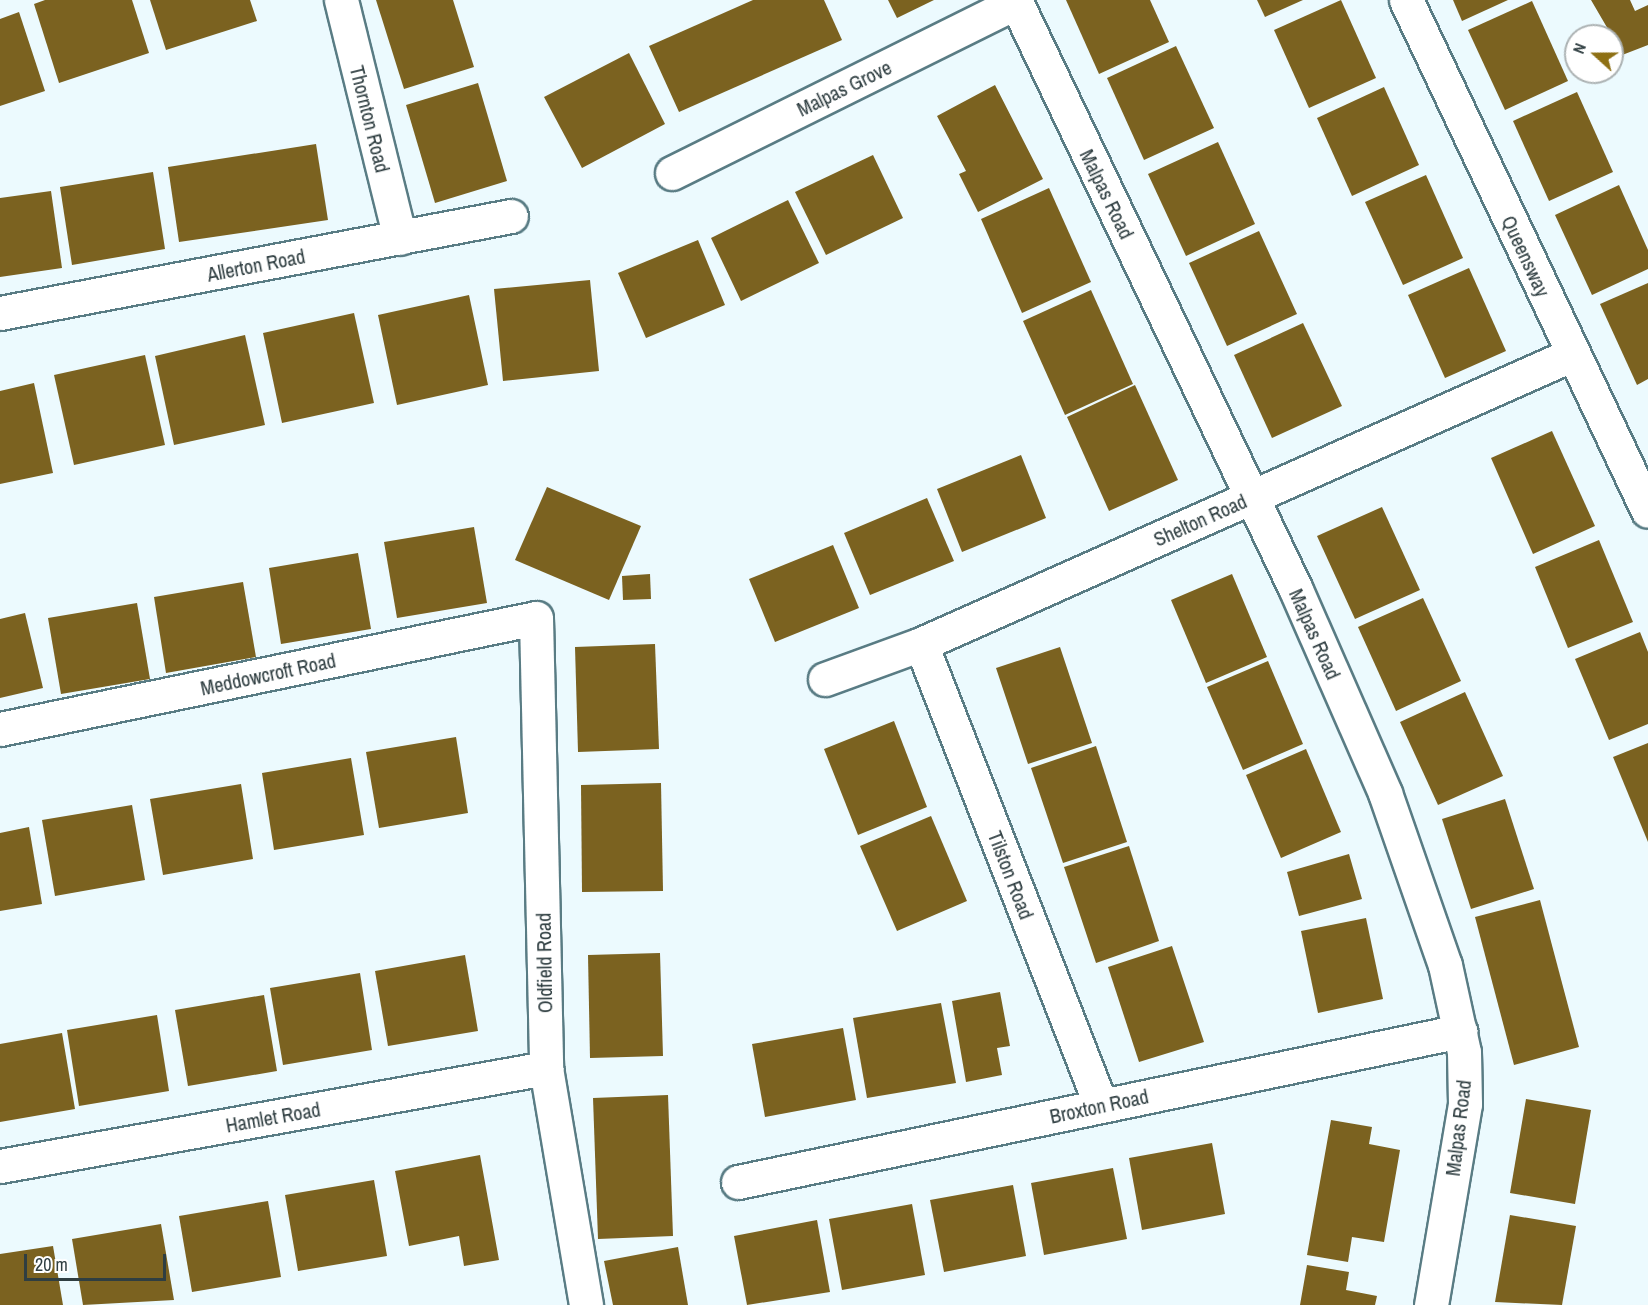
<!DOCTYPE html>
<style>
body{margin:0}
#map{position:relative;width:1648px;height:1305px;overflow:hidden;background:#ecfafe;font-family:"Archivo Narrow",sans-serif}
div>[style]{position:absolute}
.building>*{inset:0;background:#7b6220}
.roads{filter:drop-shadow(2px 0 #597c84) drop-shadow(-2px 0 #597c84) drop-shadow(0 2px #597c84) drop-shadow(0 -2px #597c84)}
.minor>*{height:33px;margin:-16.5px;padding:0 16.5px;transform-origin:16.5px;border-radius:16.5px;background:#fff}
span{translate:-50% -50%;white-space:nowrap;text-align:center;line-height:1.15;-webkit-text-stroke:6px #fff;paint-order:stroke}
.street-label{font-size:20px;color:#2f3e41}
.north{position:absolute;left:1564px;top:24px;width:60px;height:60px;box-sizing:border-box;background:#fff;border:2px solid #acb2b3;border-radius:50%;rotate:291deg;font-size:16px;font-weight:700;line-height:24px;text-align:center;color:#2f3e41}
.north::after{content:'';display:block;margin:auto;width:21px;height:27px;background:#8e7014;clip-path:polygon(50% 0,100% 100%,50% 72%,0 100%)}
.scale{position:absolute;left:24px;top:1254px;width:142px;height:27px;box-sizing:border-box;border:3px solid #2f3e41;border-top:0;padding-left:8px;font-size:18px;line-height:21px;white-space:nowrap;color:#2f3e41;-webkit-text-stroke:4px #fff;paint-order:stroke}
</style>
<div id="map">
<div class="building">
<i style="clip-path:polygon(45px 0,132px 0,149px 53px,59px 83px,34px 4px)"></i>
<i style="clip-path:polygon(150px 0,250px 0,257px 21px,166px 50px)"></i>
<i style="clip-path:polygon(376px 0,453px 0,474px 67px,404px 89px)"></i>
<i style="clip-path:polygon(753px 0,824px 0,842px 40px,679px 112px,649px 46px)"></i>
<i style="clip-path:polygon(888px 0,934px 0,897px 18px)"></i>
<i style="clip-path:polygon(1066px 0,1150px 0,1169px 42px,1099px 74px)"></i>
<i style="clip-path:polygon(1257px 0,1303px 0,1265px 17px)"></i>
<i style="clip-path:polygon(1341px 0,1376px 78px,1309px 108px,1274px 30px)"></i>
<i style="clip-path:polygon(1453px 0,1508px 0,1462px 21px)"></i>
<i style="clip-path:polygon(1591px 0,1630px 0,1635px 11px,1648px 5px,1648px 45px,1617px 57px,1612px 36px)"></i>
<i style="clip-path:polygon(1532px 1px,1568px 81px,1505px 110px,1468px 30px)"></i>
<i style="clip-path:polygon(19px 12px,45px 91px,0 106px,0 19px)"></i>
<i style="clip-path:polygon(1176px 46px,1214px 128px,1144px 160px,1107px 78px)"></i>
<i style="clip-path:polygon(629px 53px,665px 124px,582px 168px,544px 97px)"></i>
<i style="clip-path:polygon(478px 83px,507px 181px,435px 203px,406px 105px)"></i>
<i style="clip-path:polygon(995px 85px,1043px 179px,978px 212px,959px 174px,966px 171px,937px 116px)"></i>
<i style="clip-path:polygon(1384px 87px,1419px 165px,1352px 196px,1317px 118px)"></i>
<i style="clip-path:polygon(1577px 92px,1613px 172px,1549px 201px,1513px 121px)"></i>
<i style="clip-path:polygon(1218px 142px,1255px 224px,1186px 256px,1148px 174px)"></i>
<i style="clip-path:polygon(316px 144px,328px 220px,179px 242px,168px 167px)"></i>
<i style="clip-path:polygon(873px 155px,903px 218px,826px 255px,795px 192px)"></i>
<i style="clip-path:polygon(153px 172px,165px 249px,72px 265px,60px 187px)"></i>
<i style="clip-path:polygon(1426px 175px,1463px 258px,1403px 285px,1365px 202px)"></i>
<i style="clip-path:polygon(1619px 185px,1648px 250px,1648px 269px,1592px 295px,1555px 215px)"></i>
<i style="clip-path:polygon(1049px 188px,1091px 282px,1022px 313px,981px 219px)"></i>
<i style="clip-path:polygon(51px 191px,62px 268px,0 277px,0 198px)"></i>
<i style="clip-path:polygon(788px 200px,819px 263px,741px 301px,711px 238px)"></i>
<i style="clip-path:polygon(1259px 231px,1297px 314px,1227px 346px,1189px 263px)"></i>
<i style="clip-path:polygon(698px 240px,725px 305px,646px 338px,618px 273px)"></i>
<i style="clip-path:polygon(1469px 268px,1506px 351px,1445px 378px,1408px 295px)"></i>
<i style="clip-path:polygon(590px 280px,599px 371px,503px 381px,494px 289px)"></i>
<i style="clip-path:polygon(1648px 283px,1648px 379px,1637px 385px,1600px 304px)"></i>
<i style="clip-path:polygon(1091px 290px,1133px 384px,1065px 415px,1023px 321px)"></i>
<i style="clip-path:polygon(469px 295px,488px 385px,397px 405px,378px 315px)"></i>
<i style="clip-path:polygon(354px 313px,374px 403px,282px 423px,263px 333px)"></i>
<i style="clip-path:polygon(1303px 323px,1342px 406px,1272px 438px,1234px 355px)"></i>
<i style="clip-path:polygon(245px 335px,265px 425px,174px 445px,155px 356px)"></i>
<i style="clip-path:polygon(145px 355px,165px 445px,74px 465px,54px 375px)"></i>
<i style="clip-path:polygon(34px 383px,53px 473px,0 484px,0 391px)"></i>
<i style="clip-path:polygon(1135px 385px,1178px 480px,1109px 511px,1067px 417px)"></i>
<i style="clip-path:polygon(1552px 431px,1595px 526px,1533px 554px,1491px 458px)"></i>
<i style="clip-path:polygon(1021px 455px,1046px 518px,962px 552px,937px 489px)"></i>
<i style="clip-path:polygon(547px 487px,641px 526px,609px 600px,515px 560px)"></i>
<i style="clip-path:polygon(927px 498px,954px 561px,870px 595px,844px 533px)"></i>
<i style="clip-path:polygon(1382px 507px,1420px 590px,1355px 619px,1317px 536px)"></i>
<i style="clip-path:polygon(474px 527px,487px 603px,397px 618px,384px 542px)"></i>
<i style="clip-path:polygon(1599px 540px,1633px 622px,1568px 648px,1535px 567px)"></i>
<i style="clip-path:polygon(833px 545px,859px 608px,775px 642px,749px 579px)"></i>
<i style="clip-path:polygon(358px 553px,371px 629px,281px 644px,269px 568px)"></i>
<i style="clip-path:polygon(650px 574px,651px 599px,623px 600px,622px 576px)"></i>
<i style="clip-path:polygon(1232px 574px,1267px 657px,1206px 683px,1171px 600px)"></i>
<i style="clip-path:polygon(243px 582px,256px 657px,166px 673px,154px 597px)"></i>
<i style="clip-path:polygon(1423px 598px,1461px 681px,1396px 711px,1358px 627px)"></i>
<i style="clip-path:polygon(137px 603px,150px 679px,61px 694px,48px 618px)"></i>
<i style="clip-path:polygon(25px 613px,43px 688px,0 698px,0 619px)"></i>
<i style="clip-path:polygon(1640px 632px,1648px 652px,1648px 724px,1609px 740px,1575px 659px)"></i>
<i style="clip-path:polygon(655px 644px,659px 749px,578px 752px,575px 647px)"></i>
<i style="clip-path:polygon(1060px 647px,1092px 743px,1028px 764px,996px 668px)"></i>
<i style="clip-path:polygon(1268px 661px,1303px 744px,1243px 770px,1207px 687px)"></i>
<i style="clip-path:polygon(1465px 692px,1503px 776px,1438px 805px,1400px 722px)"></i>
<i style="clip-path:polygon(894px 721px,927px 807px,858px 835px,824px 749px)"></i>
<i style="clip-path:polygon(456px 737px,468px 813px,379px 828px,366px 752px)"></i>
<i style="clip-path:polygon(1648px 743px,1648px 842px,1613px 757px)"></i>
<i style="clip-path:polygon(1096px 746px,1127px 842px,1063px 863px,1031px 768px)"></i>
<i style="clip-path:polygon(1306px 749px,1341px 832px,1281px 858px,1246px 775px)"></i>
<i style="clip-path:polygon(351px 758px,364px 835px,274px 850px,262px 773px)"></i>
<i style="clip-path:polygon(661px 783px,663px 891px,582px 892px,581px 785px)"></i>
<i style="clip-path:polygon(241px 784px,253px 859px,163px 875px,150px 799px)"></i>
<i style="clip-path:polygon(1505px 799px,1534px 889px,1471px 909px,1442px 819px)"></i>
<i style="clip-path:polygon(132px 805px,145px 880px,55px 896px,42px 820px)"></i>
<i style="clip-path:polygon(931px 816px,967px 901px,897px 931px,860px 846px)"></i>
<i style="clip-path:polygon(29px 827px,42px 904px,0 911px,0 833px)"></i>
<i style="clip-path:polygon(1129px 846px,1159px 941px,1096px 963px,1064px 867px)"></i>
<i style="clip-path:polygon(1349px 854px,1362px 899px,1299px 916px,1287px 872px)"></i>
<i style="clip-path:polygon(1540px 900px,1579px 1047px,1514px 1065px,1475px 917px)"></i>
<i style="clip-path:polygon(1366px 918px,1383px 999px,1318px 1013px,1301px 931px)"></i>
<i style="clip-path:polygon(1172px 946px,1204px 1042px,1139px 1062px,1108px 967px)"></i>
<i style="clip-path:polygon(660px 953px,663px 1056px,590px 1058px,588px 955px)"></i>
<i style="clip-path:polygon(465px 955px,478px 1031px,388px 1046px,375px 971px)"></i>
<i style="clip-path:polygon(360px 973px,372px 1050px,283px 1065px,270px 988px)"></i>
<i style="clip-path:polygon(1000px 992px,1010px 1046px,997px 1048px,1002px 1075px,966px 1082px,952px 1001px)"></i>
<i style="clip-path:polygon(264px 995px,277px 1071px,188px 1086px,175px 1010px)"></i>
<i style="clip-path:polygon(941px 1003px,956px 1083px,867px 1098px,853px 1018px)"></i>
<i style="clip-path:polygon(157px 1015px,169px 1091px,79px 1106px,67px 1030px)"></i>
<i style="clip-path:polygon(843px 1028px,856px 1100px,765px 1117px,752px 1044px)"></i>
<i style="clip-path:polygon(62px 1033px,75px 1109px,0 1122px,0 1044px)"></i>
<i style="clip-path:polygon(668px 1095px,673px 1236px,598px 1239px,593px 1098px)"></i>
<i style="clip-path:polygon(1526px 1099px,1591px 1110px,1575px 1204px,1510px 1193px)"></i>
<i style="clip-path:polygon(1331px 1120px,1372px 1127px,1369px 1144px,1400px 1150px,1384px 1242px,1352px 1237px,1348px 1262px,1307px 1255px)"></i>
<i style="clip-path:polygon(1212px 1143px,1225px 1214px,1142px 1230px,1129px 1158px)"></i>
<i style="clip-path:polygon(480px 1155px,499px 1260px,464px 1266px,459px 1236px,409px 1246px,395px 1171px)"></i>
<i style="clip-path:polygon(1113px 1168px,1127px 1239px,1044px 1255px,1031px 1183px)"></i>
<i style="clip-path:polygon(374px 1180px,387px 1256px,298px 1271px,285px 1195px)"></i>
<i style="clip-path:polygon(1013px 1185px,1026px 1256px,944px 1272px,930px 1200px)"></i>
<i style="clip-path:polygon(268px 1201px,281px 1277px,192px 1292px,179px 1216px)"></i>
<i style="clip-path:polygon(912px 1204px,925px 1275px,842px 1290px,829px 1219px)"></i>
<i style="clip-path:polygon(1510px 1215px,1576px 1226px,1562px 1305px,1495px 1302px)"></i>
<i style="clip-path:polygon(817px 1220px,830px 1292px,747px 1305px,734px 1236px)"></i>
<i style="clip-path:polygon(161px 1224px,174px 1300px,83px 1305px,72px 1239px)"></i>
<i style="clip-path:polygon(53px 1246px,63px 1305px,0 1305px,0 1254px)"></i>
<i style="clip-path:polygon(678px 1247px,688px 1305px,613px 1305px,604px 1261px)"></i>
<i style="clip-path:polygon(1307px 1265px,1349px 1272px,1346px 1290px,1377px 1296px,1375px 1305px,1300px 1305px)"></i>
</div>
<div class="roads">
<div class="minor">
<i style="left:341px;top:0;width:245px;rotate:76.1deg"></i>
<i style="left:1015px;top:0;width:653px;rotate:64.53deg"></i>
<i style="left:1296px;top:590px;width:222px;rotate:66.3deg"></i>
<i style="left:1385px;top:793px;width:182px;rotate:70.8deg"></i>
<i style="left:1445px;top:965px;width:89px;rotate:77.7deg"></i>
<i style="left:1464px;top:1052px;width:52px;rotate:88.9deg"></i>
<i style="left:1465px;top:1104px;width:204px;rotate:99.6deg"></i>
<i style="left:1406px;top:0;width:565px;rotate:64.66deg"></i>
<i style="left:672px;top:173px;width:384px;rotate:-26.4deg"></i>
<i style="left:0;top:313px;width:520px;rotate:-10.75deg"></i>
<i style="left:921px;top:644px;width:495px;rotate:68.7deg"></i>
<i style="left:825px;top:679px;width:102px;rotate:-20deg"></i>
<i style="left:921px;top:644px;width:714px;rotate:-23.98deg"></i>
<i style="left:0;top:729px;width:547px;rotate:-11.7deg"></i>
<i style="left:536px;top:618px;width:450px;rotate:88.7deg"></i>
<i style="left:546px;top:1068px;width:240px;rotate:80.4deg"></i>
<i style="left:0;top:1166px;width:555px;rotate:-10.18deg"></i>
<i style="left:738px;top:1182px;width:738px;rotate:-11.81deg"></i>
</div>
</div>
<div class="street-label">
<span style="left:844px;top:88px;rotate:-26deg">Malpas Grove</span>
<span style="left:370px;top:119px;rotate:76deg">Thornton Road</span>
<span style="left:1107px;top:194px;rotate:64deg">Malpas Road</span>
<span style="left:1526px;top:256px;rotate:65deg">Queensway</span>
<span style="left:256px;top:265px;rotate:-11deg">Allerton Road</span>
<span style="left:1200px;top:520px;rotate:-24deg">Shelton Road</span>
<span style="left:1315px;top:634px;rotate:66deg">Malpas Road</span>
<span style="left:268px;top:674px;rotate:-12deg">Meddowcroft Road</span>
<span style="left:1011px;top:875px;rotate:69deg">Tilston Road</span>
<span style="left:544px;top:963px;rotate:-91deg">Oldfield Road</span>
<span style="left:1099px;top:1106px;rotate:-12deg">Broxton Road</span>
<span style="left:273px;top:1117px;rotate:-10deg">Hamlet Road</span>
<span style="left:1458px;top:1128px;rotate:-83deg">Malpas Road</span>
</div>
<div class="north">N</div>
<div class="scale">20 m</div>
</div>
